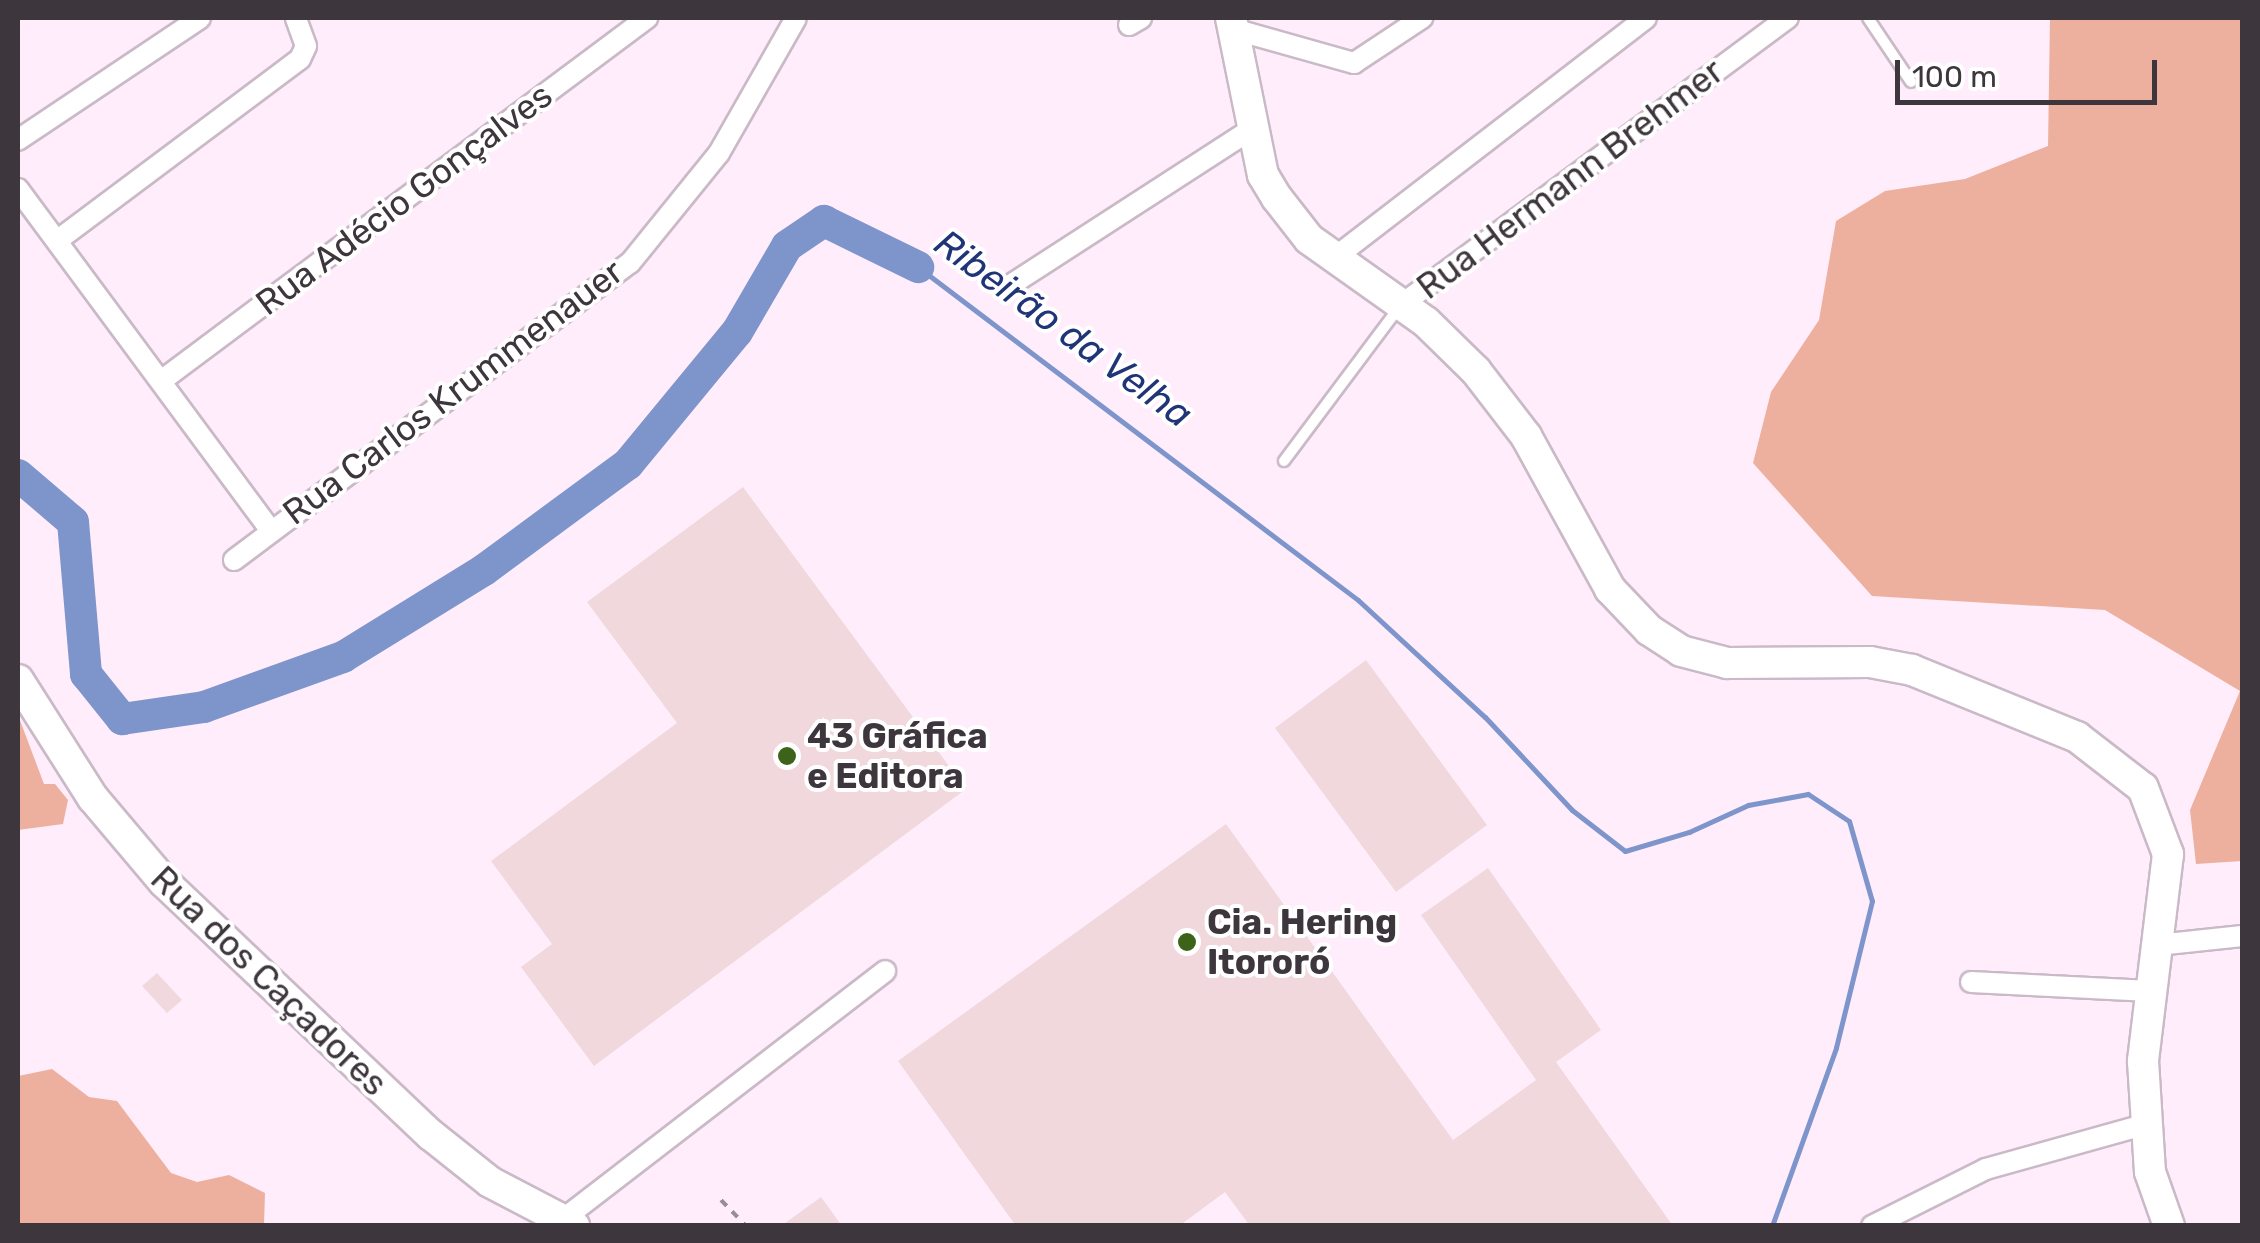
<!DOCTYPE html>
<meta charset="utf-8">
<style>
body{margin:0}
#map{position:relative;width:2260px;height:1243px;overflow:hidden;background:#ffedfc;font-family:Rubik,sans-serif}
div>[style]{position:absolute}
.green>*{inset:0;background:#edb09f}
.stream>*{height:5px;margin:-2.5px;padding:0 2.5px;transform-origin:2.5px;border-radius:2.5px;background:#7e95cb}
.river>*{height:32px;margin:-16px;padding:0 16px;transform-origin:16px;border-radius:16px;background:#7e95cb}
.building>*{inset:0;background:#f0d8dd}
.path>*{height:4px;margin-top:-2px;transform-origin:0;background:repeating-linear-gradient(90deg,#988c96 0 8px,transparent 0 16px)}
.roads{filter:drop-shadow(2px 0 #cab9c7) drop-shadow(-2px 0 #cab9c7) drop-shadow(0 2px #cab9c7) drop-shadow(0 -2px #cab9c7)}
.lane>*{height:10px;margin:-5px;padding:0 5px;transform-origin:5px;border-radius:5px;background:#fff}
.street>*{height:20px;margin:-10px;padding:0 10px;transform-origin:10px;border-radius:10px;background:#fff}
.secondary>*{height:30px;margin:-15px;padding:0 15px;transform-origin:15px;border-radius:15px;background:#fff}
.dots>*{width:28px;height:28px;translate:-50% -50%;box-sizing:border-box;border:5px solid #fff;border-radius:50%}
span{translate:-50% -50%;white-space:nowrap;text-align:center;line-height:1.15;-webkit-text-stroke:8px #fff;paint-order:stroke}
.street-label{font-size:35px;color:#3d363c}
.poi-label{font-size:35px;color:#3d363c;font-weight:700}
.left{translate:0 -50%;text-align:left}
.water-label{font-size:38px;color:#203577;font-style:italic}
.frame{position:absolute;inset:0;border:20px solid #3d363c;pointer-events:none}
.scale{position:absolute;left:1895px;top:60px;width:262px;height:45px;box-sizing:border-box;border:5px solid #3d363c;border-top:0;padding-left:12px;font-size:30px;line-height:35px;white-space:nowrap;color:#3d363c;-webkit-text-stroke:8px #fff;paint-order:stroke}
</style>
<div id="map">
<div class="green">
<i style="clip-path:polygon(2050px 18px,2242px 18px,2242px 861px,2196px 864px,2190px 810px,2240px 691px,2105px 610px,1872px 596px,1753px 463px,1771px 392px,1819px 320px,1836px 221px,1885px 191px,1965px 179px,2048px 146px)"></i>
<i style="clip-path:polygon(18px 715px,44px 784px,55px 784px,68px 800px,63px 824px,18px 830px)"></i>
<i style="clip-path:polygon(52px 1069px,89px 1097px,117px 1101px,171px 1173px,197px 1182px,229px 1175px,265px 1193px,264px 1225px,18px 1225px,18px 1076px)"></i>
</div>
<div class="stream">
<i style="left:918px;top:267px;width:552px;rotate:37.12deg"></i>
<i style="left:1358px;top:600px;width:173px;rotate:42.7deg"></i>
<i style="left:1485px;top:717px;width:127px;rotate:46.9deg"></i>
<i style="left:1572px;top:810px;width:67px;rotate:37.7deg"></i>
<i style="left:1625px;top:851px;width:67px;rotate:-16.5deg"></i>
<i style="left:1689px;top:832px;width:65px;rotate:-24.6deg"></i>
<i style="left:1748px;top:805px;width:61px;rotate:-10.4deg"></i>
<i style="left:1808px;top:794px;width:49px;rotate:33.4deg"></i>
<i style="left:1849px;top:821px;width:83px;rotate:74deg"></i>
<i style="left:1872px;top:901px;width:151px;rotate:103.8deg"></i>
<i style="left:1836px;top:1048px;width:189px;rotate:109.8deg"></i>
</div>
<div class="river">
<i style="left:18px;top:475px;width:72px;rotate:40.5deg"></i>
<i style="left:73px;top:522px;width:153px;rotate:85.1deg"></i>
<i style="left:86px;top:674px;width:58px;rotate:51.3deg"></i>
<i style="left:122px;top:719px;width:83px;rotate:-8.3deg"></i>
<i style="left:204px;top:707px;width:148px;rotate:-19.8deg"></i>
<i style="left:343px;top:657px;width:166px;rotate:-31.7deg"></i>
<i style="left:484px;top:570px;width:179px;rotate:-36.4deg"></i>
<i style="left:628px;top:464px;width:171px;rotate:-50.5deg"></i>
<i style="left:737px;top:332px;width:99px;rotate:-59.8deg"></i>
<i style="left:787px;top:246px;width:45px;rotate:-34deg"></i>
<i style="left:824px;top:221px;width:105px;rotate:26.1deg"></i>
</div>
<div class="building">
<i style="clip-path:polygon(743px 487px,966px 789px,594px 1066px,521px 967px,552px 944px,491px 861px,677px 723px,587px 602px)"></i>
<i style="clip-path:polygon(1366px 660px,1487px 825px,1396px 892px,1275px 728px)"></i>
<i style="clip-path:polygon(1226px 824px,1453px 1140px,1536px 1080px,1421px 915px,1488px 868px,1601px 1030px,1556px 1062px,1673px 1226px,1250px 1226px,1225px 1192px,1179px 1226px,1016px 1226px,898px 1061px)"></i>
<i style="clip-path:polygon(157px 973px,182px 1000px,167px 1013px,142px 986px)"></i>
<i style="clip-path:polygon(821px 1197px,842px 1226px,781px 1226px)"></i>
</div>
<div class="path">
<i style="left:721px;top:1200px;width:36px;rotate:46deg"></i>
</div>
<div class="roads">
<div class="lane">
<i style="left:1868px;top:18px;width:77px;rotate:56.1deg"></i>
<i style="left:1284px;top:461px;width:194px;rotate:-53.2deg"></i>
</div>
<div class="street">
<i style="left:1129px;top:25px;width:14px;rotate:-30deg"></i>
<i style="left:1233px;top:29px;width:126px;rotate:15.7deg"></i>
<i style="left:1354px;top:63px;width:82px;rotate:-33.5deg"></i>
<i style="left:18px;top:140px;width:219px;rotate:-33.8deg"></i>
<i style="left:18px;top:189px;width:423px;rotate:53.5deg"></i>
<i style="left:58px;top:240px;width:302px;rotate:-36.8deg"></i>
<i style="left:300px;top:59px;width:14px;rotate:-65deg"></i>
<i style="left:306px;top:46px;width:30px;rotate:-110deg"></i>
<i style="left:1333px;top:259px;width:395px;rotate:-37.6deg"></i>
<i style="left:1006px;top:288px;width:293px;rotate:-32.9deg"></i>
<i style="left:1401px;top:305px;width:482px;rotate:-36.6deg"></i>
<i style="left:161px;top:381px;width:607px;rotate:-36.76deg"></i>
<i style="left:234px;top:560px;width:495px;rotate:-36.9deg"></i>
<i style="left:630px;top:263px;width:141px;rotate:-51deg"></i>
<i style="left:719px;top:153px;width:155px;rotate:-60.3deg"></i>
<i style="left:2158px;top:945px;width:84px;rotate:-6.1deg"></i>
<i style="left:1971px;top:982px;width:179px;rotate:2.9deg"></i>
<i style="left:562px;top:1220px;width:408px;rotate:-37.6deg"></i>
<i style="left:1872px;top:1226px;width:127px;rotate:-26.6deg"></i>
<i style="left:1986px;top:1169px;width:164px;rotate:-15.6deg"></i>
</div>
<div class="secondary">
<i style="left:1231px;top:18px;width:160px;rotate:78.5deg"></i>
<i style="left:1263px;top:175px;width:27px;rotate:59deg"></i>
<i style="left:1277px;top:198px;width:52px;rotate:52deg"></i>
<i style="left:1309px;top:239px;width:143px;rotate:35.4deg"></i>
<i style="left:1426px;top:322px;width:70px;rotate:44.4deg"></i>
<i style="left:1476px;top:371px;width:82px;rotate:52.4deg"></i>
<i style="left:1526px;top:436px;width:175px;rotate:61.2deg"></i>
<i style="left:1610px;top:589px;width:57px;rotate:46.4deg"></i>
<i style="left:1649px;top:630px;width:38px;rotate:33deg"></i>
<i style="left:1681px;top:651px;width:48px;rotate:14.6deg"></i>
<i style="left:1727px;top:663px;width:143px;rotate:-0.4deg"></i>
<i style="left:1870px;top:662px;width:43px;rotate:10.8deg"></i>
<i style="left:1912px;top:670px;width:178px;rotate:22.1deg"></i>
<i style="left:2077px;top:737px;width:83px;rotate:37.7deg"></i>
<i style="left:2143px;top:788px;width:71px;rotate:69.3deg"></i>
<i style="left:2168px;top:854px;width:209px;rotate:96.9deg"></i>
<i style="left:2143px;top:1061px;width:111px;rotate:86.4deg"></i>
<i style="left:2150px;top:1172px;width:57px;rotate:70.6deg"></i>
<i style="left:18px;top:680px;width:140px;rotate:57.6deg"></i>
<i style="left:93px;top:798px;width:110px;rotate:49.8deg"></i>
<i style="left:164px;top:882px;width:368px;rotate:43.5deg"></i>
<i style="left:431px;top:1135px;width:75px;rotate:38.5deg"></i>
<i style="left:490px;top:1182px;width:95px;rotate:27.6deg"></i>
</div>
</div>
<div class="dots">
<i style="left:787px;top:756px;background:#3d621a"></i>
<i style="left:1187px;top:942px;background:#3d621a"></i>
</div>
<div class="street-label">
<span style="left:1570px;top:179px;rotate:-37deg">Rua Hermann Brehmer</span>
<span style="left:404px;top:199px;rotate:-37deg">Rua Adécio Gonçalves</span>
<span style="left:453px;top:392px;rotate:-37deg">Rua Carlos Krummenauer</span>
<span style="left:269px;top:981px;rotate:44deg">Rua dos Caçadores</span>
</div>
<div class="poi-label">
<span class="left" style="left:807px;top:756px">43 Gráfica<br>e Editora</span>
<span class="left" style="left:1207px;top:942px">Cia. Hering<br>Itororó</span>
</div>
<div class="water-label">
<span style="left:1063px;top:329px;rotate:36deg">Ribeirão da Velha</span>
</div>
<div class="frame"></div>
<div class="scale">100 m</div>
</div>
